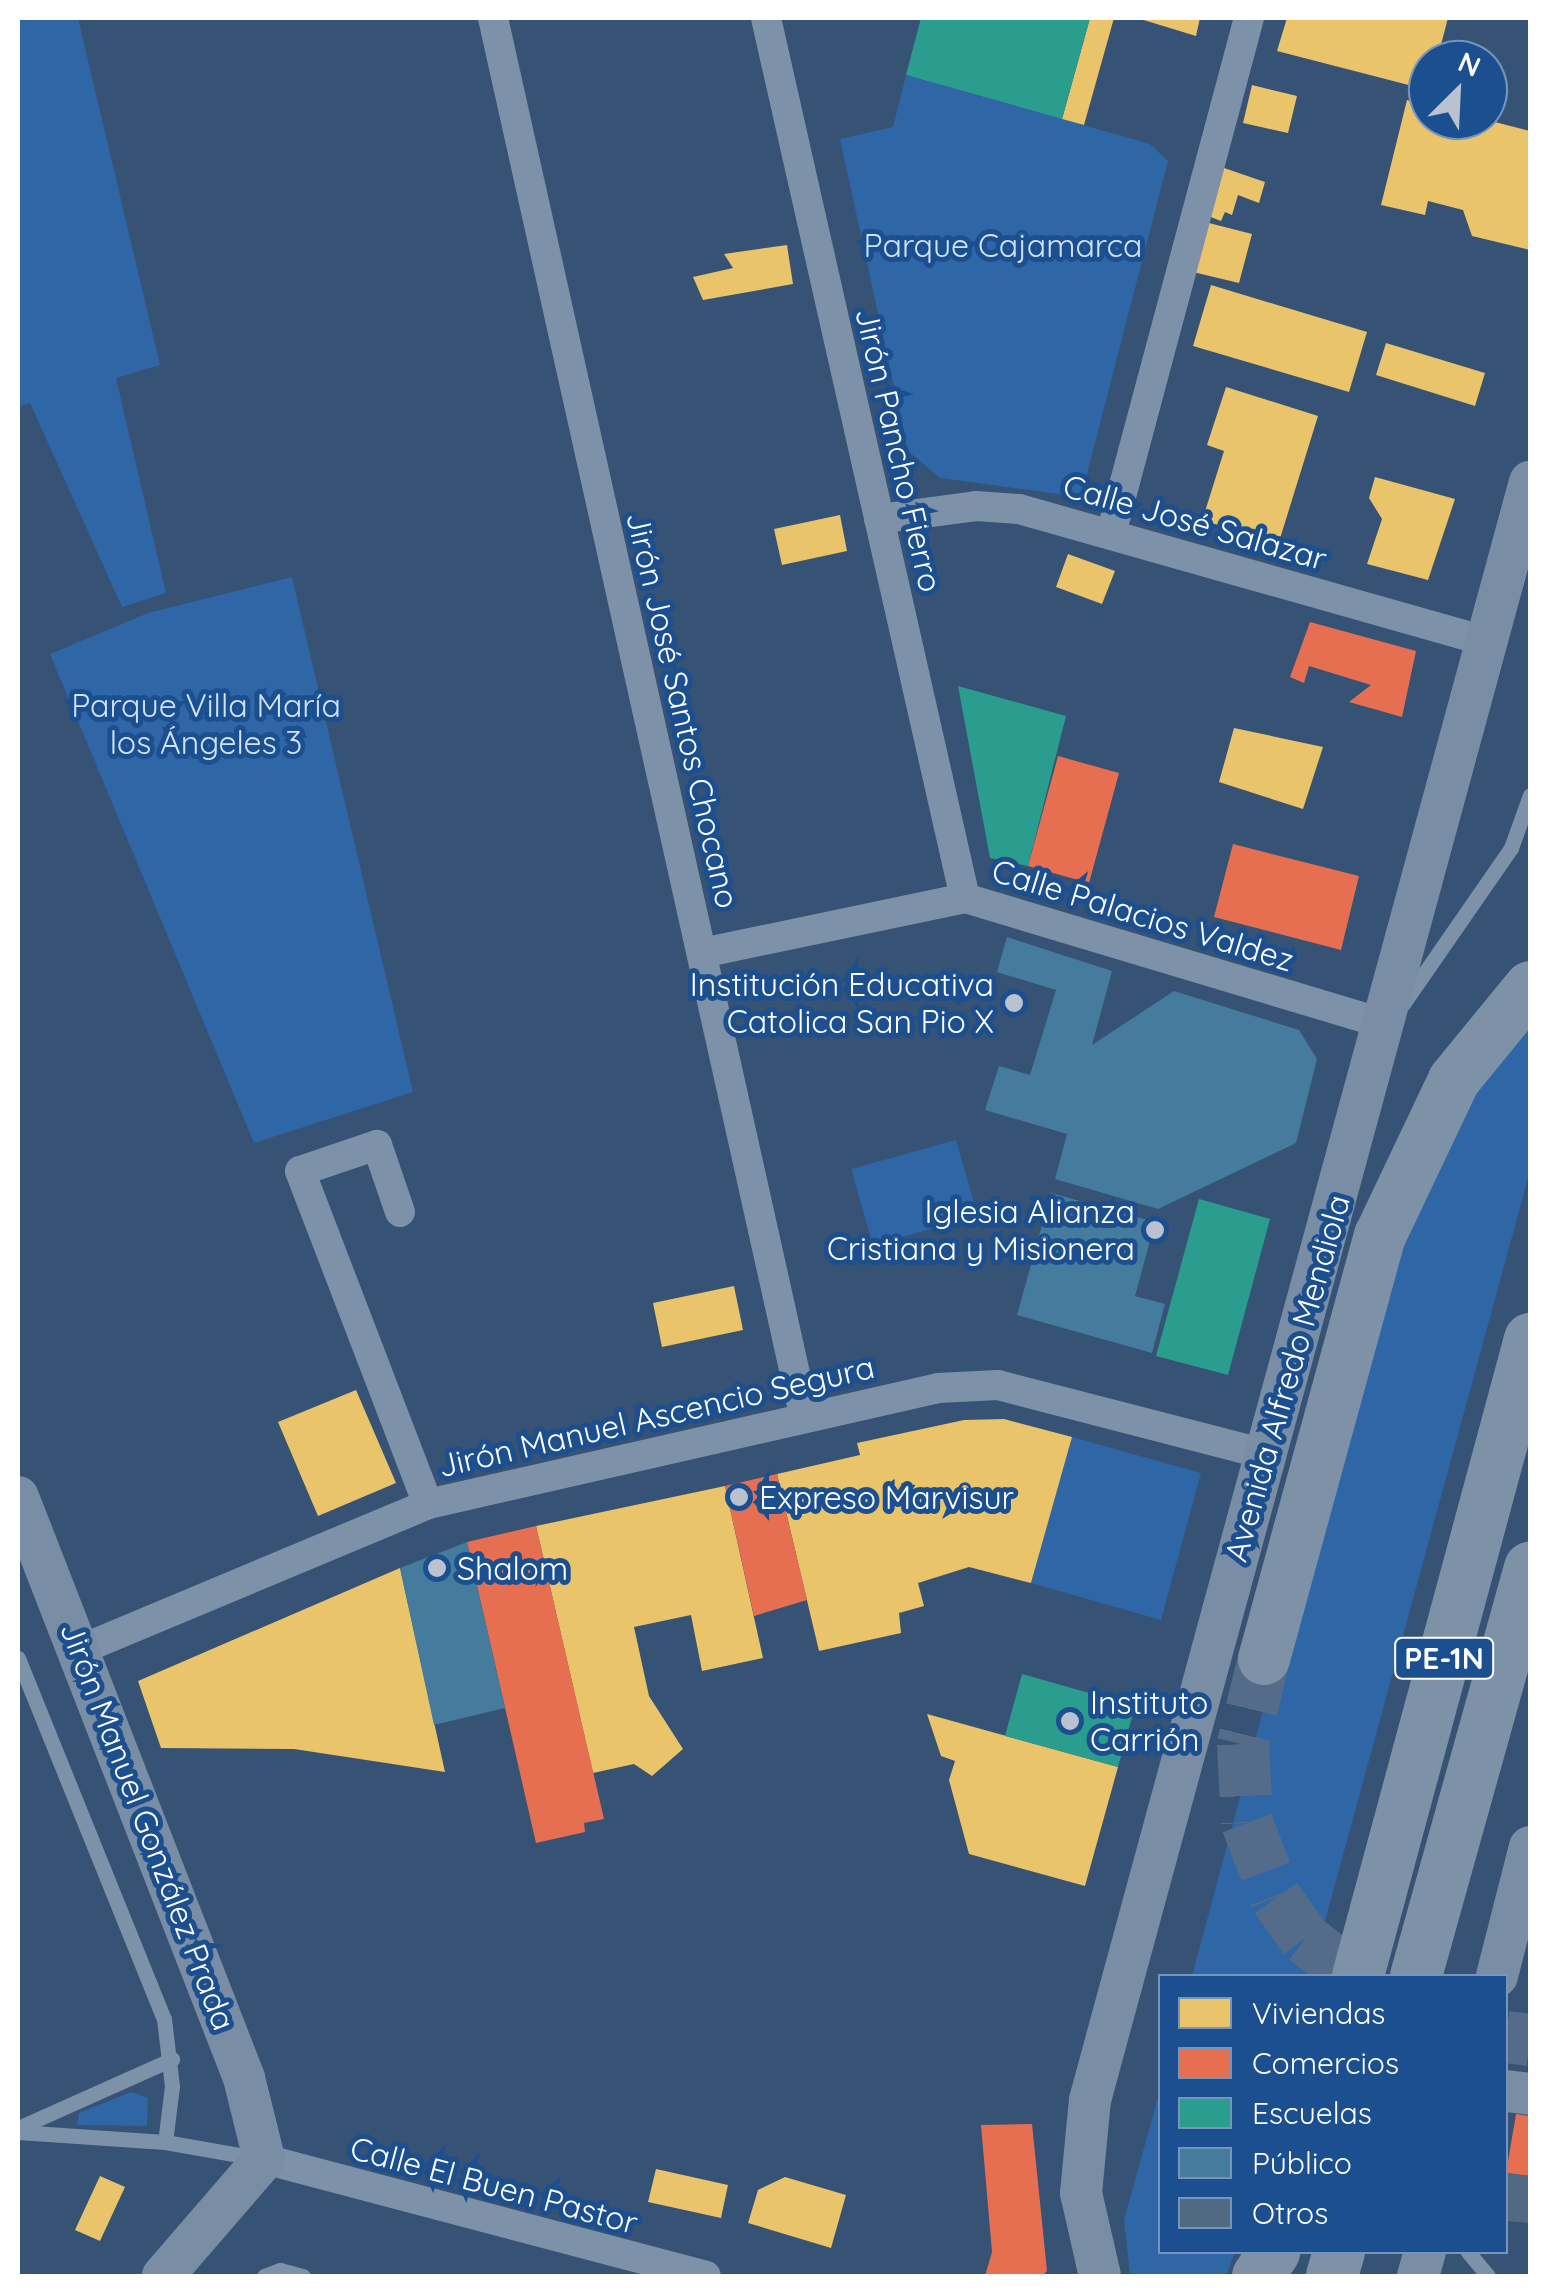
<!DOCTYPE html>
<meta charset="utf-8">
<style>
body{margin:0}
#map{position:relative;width:1548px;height:2294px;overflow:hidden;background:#365274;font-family:Quicksand,sans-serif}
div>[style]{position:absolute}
.green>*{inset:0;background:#2f66a5}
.homes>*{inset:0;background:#e9c46a}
.shops>*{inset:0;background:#e76f51}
.schools>*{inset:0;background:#2a9d8f}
.public>*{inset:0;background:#457b9d}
.building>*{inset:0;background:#526984}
.highway-tunnel>*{height:52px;margin-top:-26px;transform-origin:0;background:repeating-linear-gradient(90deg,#546c89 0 52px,transparent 0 78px)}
.lane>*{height:15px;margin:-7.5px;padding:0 7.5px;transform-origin:7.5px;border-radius:7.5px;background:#7d92a8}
.street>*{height:30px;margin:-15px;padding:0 15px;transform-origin:15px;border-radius:15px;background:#7d92a8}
.secondary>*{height:42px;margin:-21px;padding:0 21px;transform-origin:21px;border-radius:21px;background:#798da4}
.highway>*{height:52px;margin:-26px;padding:0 26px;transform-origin:26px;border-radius:26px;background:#7e92a7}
.dots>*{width:28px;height:28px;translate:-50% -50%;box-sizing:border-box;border:5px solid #1b4f8f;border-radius:50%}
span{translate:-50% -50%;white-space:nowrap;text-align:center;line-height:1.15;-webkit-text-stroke:10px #1b4f8f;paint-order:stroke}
.shield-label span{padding:2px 8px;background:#1b4f8f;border:2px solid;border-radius:8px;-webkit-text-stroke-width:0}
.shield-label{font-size:30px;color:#fff;font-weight:700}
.park-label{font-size:32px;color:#cfe3fa}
.street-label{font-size:32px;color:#fff}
.poi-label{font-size:32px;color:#fff}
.right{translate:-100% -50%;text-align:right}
.left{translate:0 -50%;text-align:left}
.frame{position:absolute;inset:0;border:20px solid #fff;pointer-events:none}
.legend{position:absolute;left:1158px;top:1974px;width:350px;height:280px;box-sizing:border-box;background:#1b4f8f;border:2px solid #7695bc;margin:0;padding:12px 18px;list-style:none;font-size:30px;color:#fff}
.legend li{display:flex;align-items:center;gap:20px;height:50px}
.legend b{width:50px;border:2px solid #7695bc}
.north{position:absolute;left:1408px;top:40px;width:100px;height:100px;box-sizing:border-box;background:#1b4f8f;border:2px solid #7695bc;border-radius:50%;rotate:24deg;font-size:28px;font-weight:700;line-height:40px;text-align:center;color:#fff}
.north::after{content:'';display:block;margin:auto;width:35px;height:45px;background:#b9c2ce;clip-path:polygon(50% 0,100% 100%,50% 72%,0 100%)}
</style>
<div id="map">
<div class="green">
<i style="clip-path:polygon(18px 18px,78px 18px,160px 365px,116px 378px,166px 593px,122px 607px,30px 403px,18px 407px)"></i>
<i style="clip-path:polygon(906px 75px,1150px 144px,1168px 161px,1081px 497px,940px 478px,908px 451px,840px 139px,893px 127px)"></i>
<i style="clip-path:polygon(292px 577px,413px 1092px,254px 1143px,50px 654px,148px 613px)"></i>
<i style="clip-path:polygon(1530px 1012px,1530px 1171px,1310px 1976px,1192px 1976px,1342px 1416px,1432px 1158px)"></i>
<i style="clip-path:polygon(956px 1140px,978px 1216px,873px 1245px,851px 1169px)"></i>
<i style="clip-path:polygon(1072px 1437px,1201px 1473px,1161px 1620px,1031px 1583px)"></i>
<i style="clip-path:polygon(1160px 2090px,1160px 2252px,1235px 2252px,1226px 2276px,1130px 2276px,1124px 2220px)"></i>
<i style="clip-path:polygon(131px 2092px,148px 2098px,147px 2126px,77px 2125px,79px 2113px)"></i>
</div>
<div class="homes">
<i style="clip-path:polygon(1090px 18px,1114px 18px,1084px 125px,1062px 119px)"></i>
<i style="clip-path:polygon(1137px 18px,1200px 18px,1196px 36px)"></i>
<i style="clip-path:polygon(1287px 18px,1448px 18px,1437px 60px,1428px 60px,1428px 90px,1277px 51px)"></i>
<i style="clip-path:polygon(1252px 85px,1297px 96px,1288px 133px,1243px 123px)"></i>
<i style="clip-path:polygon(1407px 100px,1428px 105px,1428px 120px,1487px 120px,1530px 131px,1530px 250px,1472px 236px,1463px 210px,1428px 201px,1425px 215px,1381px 205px)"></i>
<i style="clip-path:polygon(1224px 168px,1265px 182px,1259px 203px,1238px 195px,1232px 215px,1225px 212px,1221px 221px,1208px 216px)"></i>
<i style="clip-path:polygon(1205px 222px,1252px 234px,1239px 283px,1193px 272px)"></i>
<i style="clip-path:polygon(787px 245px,793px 284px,703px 300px,693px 277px,733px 268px,724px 254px)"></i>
<i style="clip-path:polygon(1211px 285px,1367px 332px,1349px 392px,1193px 346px)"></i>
<i style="clip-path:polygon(1386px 343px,1485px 373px,1475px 406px,1376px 375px)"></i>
<i style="clip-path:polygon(1226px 387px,1318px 416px,1278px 545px,1202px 521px,1224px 451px,1207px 445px)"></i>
<i style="clip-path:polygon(1375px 477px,1455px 499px,1428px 580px,1367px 564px,1382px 519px,1369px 498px)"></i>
<i style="clip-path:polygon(840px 515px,847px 551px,782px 565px,774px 529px)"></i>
<i style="clip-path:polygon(1068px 554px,1115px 571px,1102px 604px,1056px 587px)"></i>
<i style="clip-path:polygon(1234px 728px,1323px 747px,1303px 809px,1219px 782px)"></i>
<i style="clip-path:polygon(734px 1286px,743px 1330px,662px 1347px,653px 1303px)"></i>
<i style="clip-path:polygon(356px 1390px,396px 1483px,318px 1516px,278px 1422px)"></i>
<i style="clip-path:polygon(1004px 1419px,1072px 1437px,1031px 1583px,969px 1567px,918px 1583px,924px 1606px,899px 1613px,901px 1633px,819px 1651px,777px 1474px,860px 1455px,857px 1443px,964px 1420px)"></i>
<i style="clip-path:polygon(725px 1486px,763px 1658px,702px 1671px,691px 1615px,634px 1627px,649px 1696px,683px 1749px,652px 1776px,634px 1764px,593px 1773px,536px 1526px)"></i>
<i style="clip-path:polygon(400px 1568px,445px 1772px,294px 1749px,161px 1748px,138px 1681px)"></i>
<i style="clip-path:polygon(927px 1714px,1118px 1767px,1085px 1886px,969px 1854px,949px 1780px,955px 1761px,941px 1756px)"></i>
<i style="clip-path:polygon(656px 2169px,728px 2185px,721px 2218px,648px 2202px)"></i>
<i style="clip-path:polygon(100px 2176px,125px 2187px,100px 2241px,75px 2230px)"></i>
<i style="clip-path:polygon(785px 2177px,846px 2195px,831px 2248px,748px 2223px,758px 2190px)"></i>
</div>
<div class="shops">
<i style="clip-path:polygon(1310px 622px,1416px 651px,1402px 717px,1349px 702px,1371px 685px,1309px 666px,1304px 683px,1290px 677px)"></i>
<i style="clip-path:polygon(1058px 756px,1119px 773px,1089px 883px,1028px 866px)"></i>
<i style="clip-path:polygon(1233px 844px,1359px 876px,1341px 950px,1214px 917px)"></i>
<i style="clip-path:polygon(777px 1474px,807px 1600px,754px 1616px,725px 1486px)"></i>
<i style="clip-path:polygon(536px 1526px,604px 1819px,584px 1823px,585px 1832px,536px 1843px,467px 1542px)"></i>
<i style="clip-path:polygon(1516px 2114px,1530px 2116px,1530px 2176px,1506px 2173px)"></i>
<i style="clip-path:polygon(1032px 2124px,1047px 2271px,1042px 2276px,985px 2276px,992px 2252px,981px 2125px)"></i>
</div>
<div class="schools">
<i style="clip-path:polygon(921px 18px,1090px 18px,1062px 119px,906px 75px)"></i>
<i style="clip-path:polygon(958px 686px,1066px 716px,1028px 866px,990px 858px)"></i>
<i style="clip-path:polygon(1199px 1199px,1270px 1219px,1228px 1375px,1156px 1356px)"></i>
<i style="clip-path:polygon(1022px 1674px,1135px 1706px,1118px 1767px,1005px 1736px)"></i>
</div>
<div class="public">
<i style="clip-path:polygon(1007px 937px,1112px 971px,1092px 1045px,1174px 991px,1299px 1030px,1317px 1059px,1296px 1143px,1158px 1209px,1055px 1179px,1067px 1134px,985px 1110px,999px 1066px,1030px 1075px,1056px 990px,997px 972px)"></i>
<i style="clip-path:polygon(1051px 1193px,1155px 1222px,1135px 1296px,1165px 1304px,1152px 1353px,1017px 1315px)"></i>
<i style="clip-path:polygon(467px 1542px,505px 1708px,434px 1725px,400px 1568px)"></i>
</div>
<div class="building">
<i style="clip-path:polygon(1506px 2173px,1530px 2176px,1530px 2223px,1506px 2221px)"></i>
</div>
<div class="highway-tunnel">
<i style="left:1264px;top:1659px;width:88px;rotate:103.9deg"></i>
<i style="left:1243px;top:1744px;width:79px;rotate:87.1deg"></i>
<i style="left:1247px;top:1823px;width:80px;rotate:68.9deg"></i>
<i style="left:1276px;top:1898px;width:50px;rotate:54.7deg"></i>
<i style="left:1305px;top:1939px;width:61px;rotate:37.6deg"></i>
<i style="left:1506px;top:2037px;width:24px;rotate:7deg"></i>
</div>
<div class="lane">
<i style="left:1403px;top:1004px;width:190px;rotate:-55.3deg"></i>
<i style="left:1511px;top:848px;width:56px;rotate:-70.3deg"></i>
<i style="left:18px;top:1658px;width:389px;rotate:68deg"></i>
<i style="left:164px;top:2019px;width:67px;rotate:83.2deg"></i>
<i style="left:172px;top:2086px;width:56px;rotate:97.1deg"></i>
<i style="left:18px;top:2128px;width:169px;rotate:-24.1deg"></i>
<i style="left:18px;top:2132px;width:147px;rotate:3.9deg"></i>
<i style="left:165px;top:2142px;width:93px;rotate:9.9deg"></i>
<i style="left:1468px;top:2252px;width:31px;rotate:50deg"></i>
<i style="left:264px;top:2276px;width:17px;rotate:-21deg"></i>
<i style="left:280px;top:2270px;width:24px;rotate:15deg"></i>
</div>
<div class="street">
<i style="left:493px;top:18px;width:1434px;rotate:77.44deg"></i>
<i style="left:766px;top:18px;width:902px;rotate:77.26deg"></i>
<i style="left:879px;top:519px;width:98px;rotate:-7.6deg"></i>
<i style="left:976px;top:506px;width:43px;rotate:4deg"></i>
<i style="left:1019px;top:509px;width:486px;rotate:15.8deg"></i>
<i style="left:1111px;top:534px;width:534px;rotate:-75.03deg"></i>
<i style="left:702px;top:953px;width:269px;rotate:-11.8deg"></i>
<i style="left:965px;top:898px;width:438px;rotate:16.7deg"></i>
<i style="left:400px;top:1212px;width:71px;rotate:-108.9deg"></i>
<i style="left:377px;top:1145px;width:81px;rotate:161.3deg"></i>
<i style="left:300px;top:1171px;width:357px;rotate:69deg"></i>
<i style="left:82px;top:1649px;width:375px;rotate:-22.7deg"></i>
<i style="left:428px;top:1504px;width:523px;rotate:-12.81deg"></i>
<i style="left:938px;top:1388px;width:60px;rotate:-2.9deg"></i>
<i style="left:998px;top:1385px;width:276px;rotate:14.5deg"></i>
<i style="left:264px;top:2159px;width:457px;rotate:14.8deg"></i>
</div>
<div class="secondary">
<i style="left:18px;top:1497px;width:623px;rotate:68.74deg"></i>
<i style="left:244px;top:2078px;width:83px;rotate:76.1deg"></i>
<i style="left:264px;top:2159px;width:155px;rotate:130.8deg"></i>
<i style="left:1497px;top:1976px;width:133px;rotate:-75.7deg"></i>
<i style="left:1506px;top:2091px;width:24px;rotate:7deg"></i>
<i style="left:1100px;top:2276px;width:85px;rotate:-102.9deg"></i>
<i style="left:1081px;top:2193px;width:93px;rotate:-84.5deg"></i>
<i style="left:1090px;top:2100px;width:1677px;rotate:-74.79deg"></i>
<i style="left:1418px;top:2276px;width:25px;rotate:-74deg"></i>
</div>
<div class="highway">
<i style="left:1264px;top:1659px;width:439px;rotate:-74.7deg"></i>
<i style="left:1380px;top:1236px;width:173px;rotate:-64.6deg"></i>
<i style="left:1454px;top:1080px;width:120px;rotate:-50.7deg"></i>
<i style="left:1358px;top:1976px;width:660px;rotate:-74.89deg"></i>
<i style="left:1416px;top:1976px;width:424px;rotate:-74.4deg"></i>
<i style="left:1258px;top:2276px;width:29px;rotate:-56deg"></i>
<i style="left:1332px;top:2276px;width:25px;rotate:-74deg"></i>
</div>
<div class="dots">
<i style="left:1014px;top:1003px;background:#b9c2ce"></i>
<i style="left:1155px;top:1230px;background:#b9c2ce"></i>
<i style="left:739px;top:1497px;background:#b9c2ce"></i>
<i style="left:437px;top:1568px;background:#b9c2ce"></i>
<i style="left:1070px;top:1721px;background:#b9c2ce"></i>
</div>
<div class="shield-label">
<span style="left:1444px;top:1658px">PE-1N</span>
</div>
<div class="park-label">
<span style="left:1003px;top:245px">Parque Cajamarca</span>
<span style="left:206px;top:724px">Parque Villa María<br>los Ángeles 3</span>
</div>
<div class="street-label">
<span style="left:899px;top:450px;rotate:77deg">Jirón Pancho Fierro</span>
<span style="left:1195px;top:522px;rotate:16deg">Calle José Salazar</span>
<span style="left:683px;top:710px;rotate:77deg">Jirón José Santos Chocano</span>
<span style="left:1143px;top:915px;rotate:17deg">Calle Palacios Valdez</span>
<span style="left:1287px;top:1378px;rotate:-74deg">Avenida Alfredo Mendiola</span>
<span style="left:656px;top:1416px;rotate:-13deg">Jirón Manuel Ascencio Segura</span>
<span style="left:148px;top:1826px;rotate:69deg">Jirón Manuel González Prada</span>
<span style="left:494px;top:2185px;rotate:15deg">Calle El Buen Pastor</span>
</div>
<div class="poi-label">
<span class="right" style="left:994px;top:1003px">Institución Educativa<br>Catolica San Pio X</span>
<span class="right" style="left:1135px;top:1230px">Iglesia Alianza<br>Cristiana y Misionera</span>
<span class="left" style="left:759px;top:1497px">Expreso Marvisur</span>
<span class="left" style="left:457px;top:1568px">Shalom</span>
<span class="left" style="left:1090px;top:1721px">Instituto<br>Carrión</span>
</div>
<div class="frame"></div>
<ul class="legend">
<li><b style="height:28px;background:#e9c46a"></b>Viviendas</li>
<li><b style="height:28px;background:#e76f51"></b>Comercios</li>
<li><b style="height:28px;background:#2a9d8f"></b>Escuelas</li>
<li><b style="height:28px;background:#457b9d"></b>Público</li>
<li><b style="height:28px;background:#526984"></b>Otros</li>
</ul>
<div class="north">N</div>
</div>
